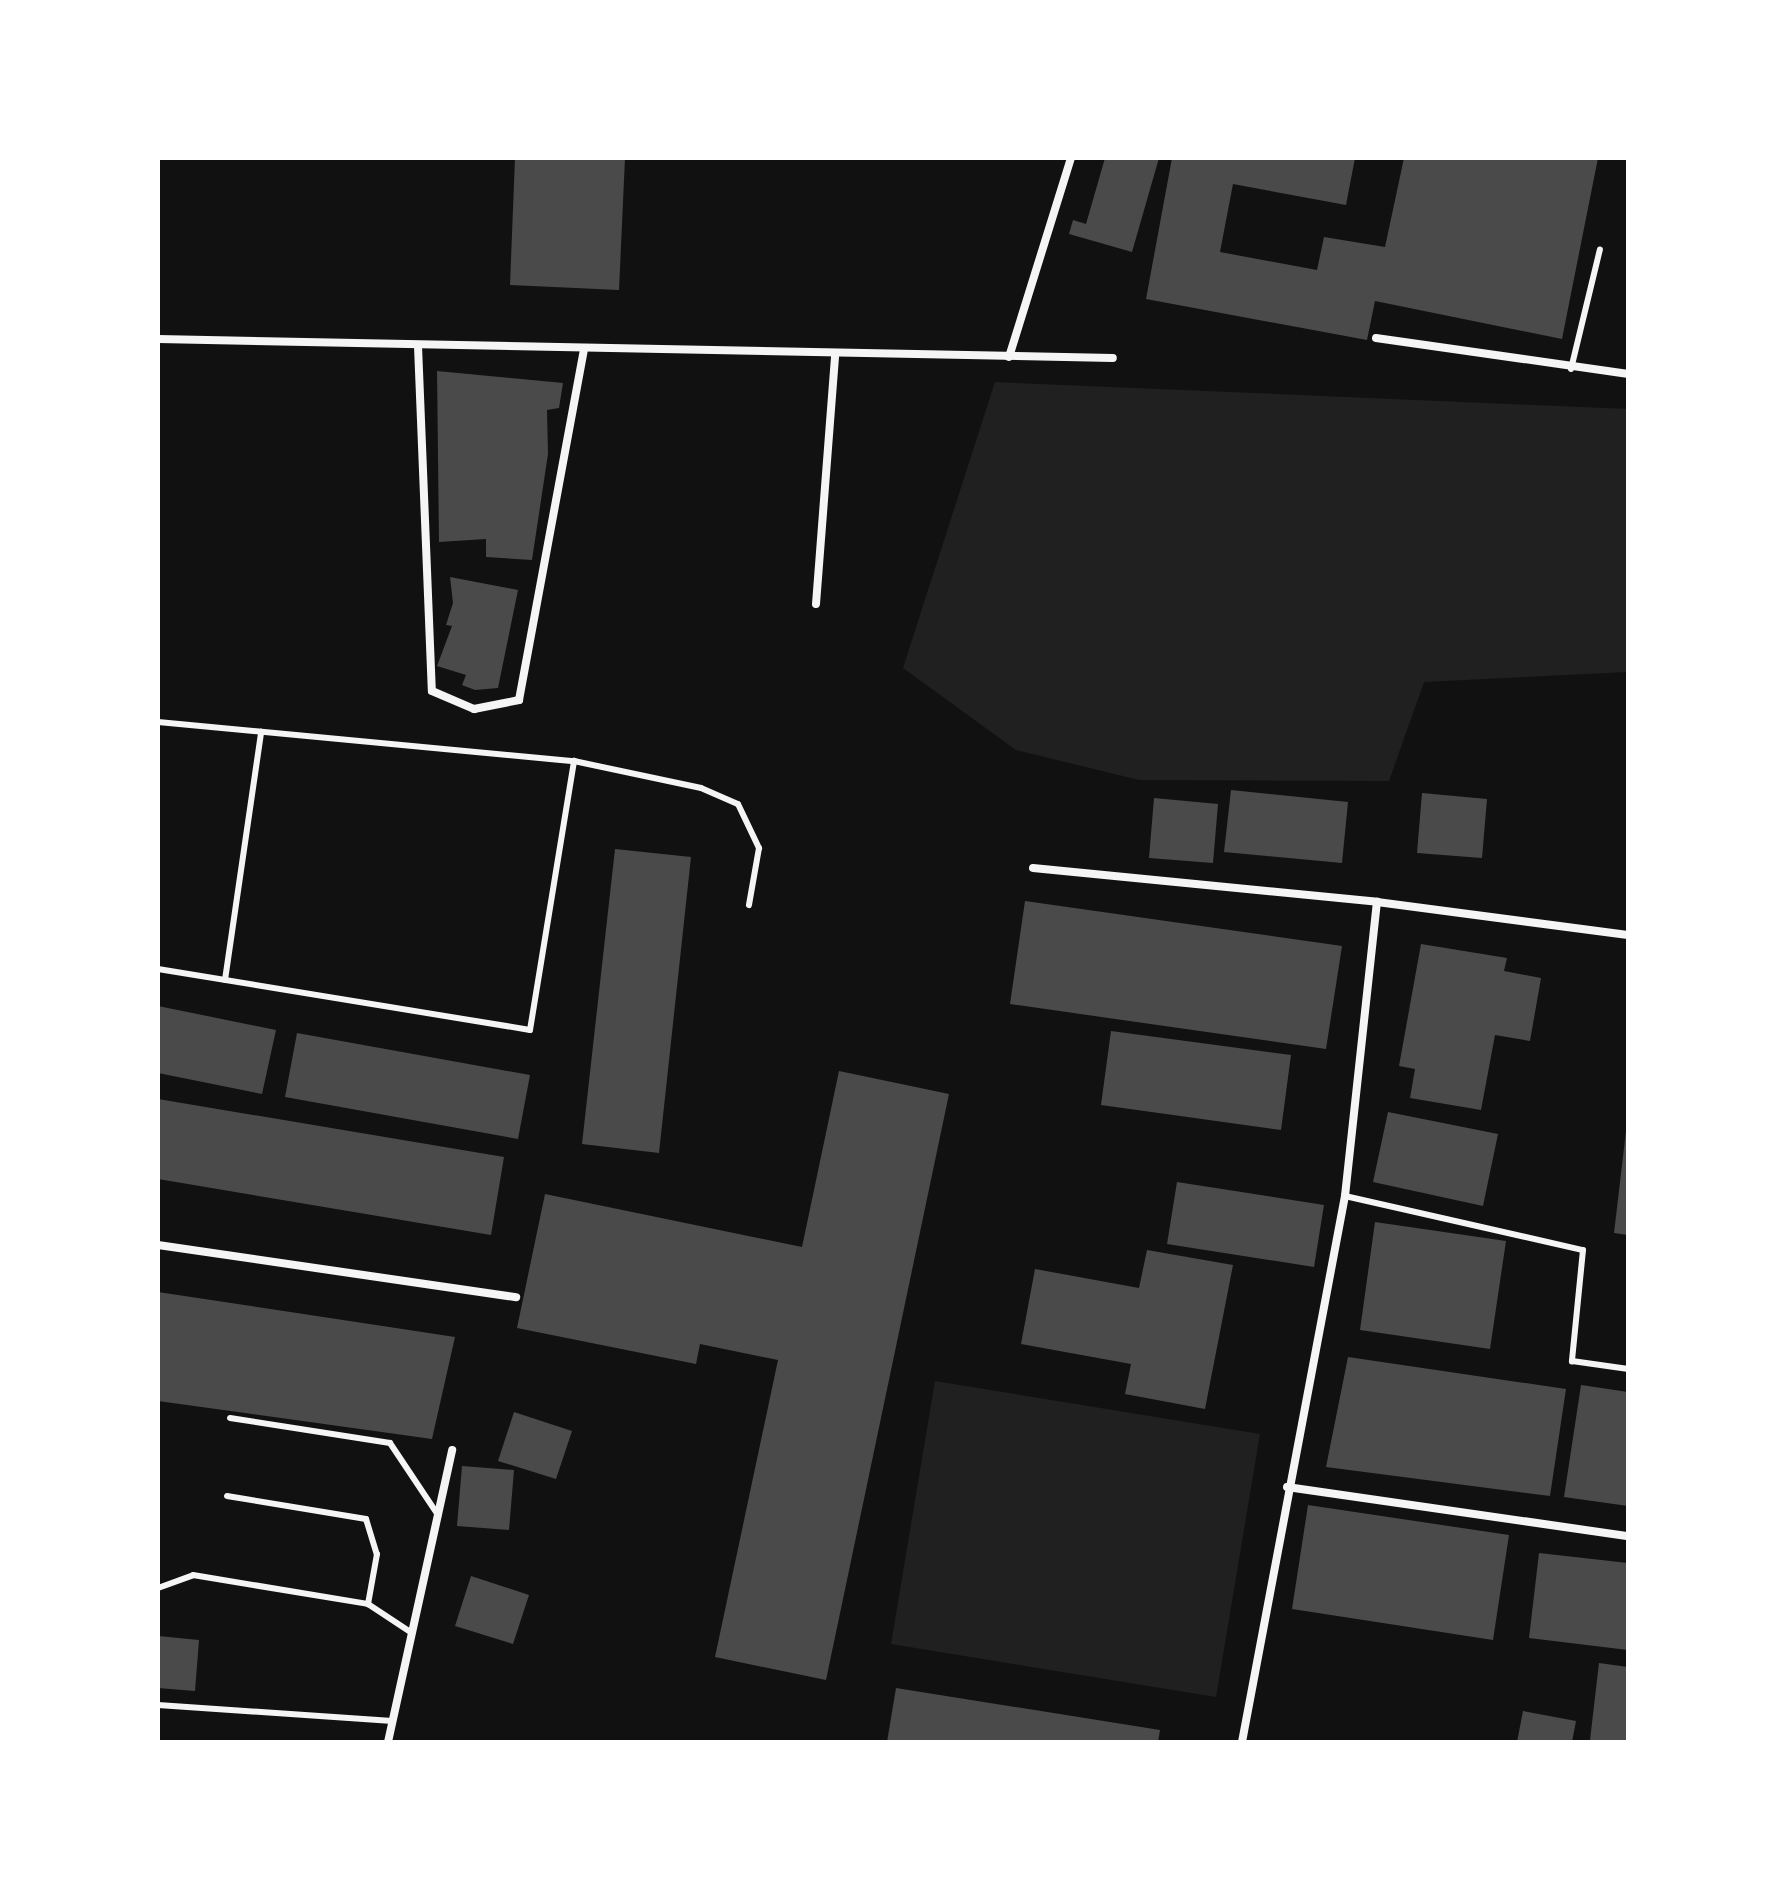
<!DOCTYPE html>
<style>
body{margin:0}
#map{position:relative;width:1786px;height:1900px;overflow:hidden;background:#111;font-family:"Public Sans",sans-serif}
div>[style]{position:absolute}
.green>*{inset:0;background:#202020}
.building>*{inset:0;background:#4a4a4a}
.service>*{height:6px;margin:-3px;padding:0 3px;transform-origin:3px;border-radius:3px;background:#f5f5f5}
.minor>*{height:8px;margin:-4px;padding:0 4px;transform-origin:4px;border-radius:4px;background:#f5f5f5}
span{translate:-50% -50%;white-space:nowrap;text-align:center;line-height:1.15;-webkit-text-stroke:8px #fff;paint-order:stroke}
.frame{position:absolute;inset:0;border:160px solid #fff;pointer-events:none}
</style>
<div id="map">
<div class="green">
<i style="clip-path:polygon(995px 382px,1628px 409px,1628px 672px,1424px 682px,1389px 781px,1139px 780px,1016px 750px,903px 668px)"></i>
<i style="clip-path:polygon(935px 1381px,1260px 1434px,1216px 1697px,891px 1644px)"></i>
</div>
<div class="building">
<i style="clip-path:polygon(515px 158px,625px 158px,619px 290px,510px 285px)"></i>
<i style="clip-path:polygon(1105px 158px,1159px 158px,1132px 252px,1069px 234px,1073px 220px,1086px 224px)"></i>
<i style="clip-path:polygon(1172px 158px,1355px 158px,1346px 205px,1233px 184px,1220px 252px,1317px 270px,1324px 237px,1385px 247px,1404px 158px,1598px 158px,1562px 339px,1375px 301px,1367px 340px,1146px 299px)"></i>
<i style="clip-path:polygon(437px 371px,563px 383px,559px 408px,547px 410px,548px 454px,532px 560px,486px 557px,486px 539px,439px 542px)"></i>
<i style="clip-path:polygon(450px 577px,518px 590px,498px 688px,475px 690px,462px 685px,466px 675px,437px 666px,452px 626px,446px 625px,453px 603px)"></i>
<i style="clip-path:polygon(1231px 790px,1348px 802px,1342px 863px,1224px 852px)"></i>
<i style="clip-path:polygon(1422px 793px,1487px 799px,1482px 858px,1417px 853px)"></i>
<i style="clip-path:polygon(1154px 798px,1218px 804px,1213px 863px,1149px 858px)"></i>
<i style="clip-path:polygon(615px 849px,691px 857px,659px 1153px,582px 1144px)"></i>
<i style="clip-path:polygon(1025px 901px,1342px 946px,1326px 1049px,1010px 1004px)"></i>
<i style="clip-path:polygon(1421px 944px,1507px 958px,1504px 971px,1541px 978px,1530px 1041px,1495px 1035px,1481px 1110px,1410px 1098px,1415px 1069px,1399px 1066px)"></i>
<i style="clip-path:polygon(158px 1006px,276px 1030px,262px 1094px,158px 1073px)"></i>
<i style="clip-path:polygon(1111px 1031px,1291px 1055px,1281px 1130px,1101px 1105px)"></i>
<i style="clip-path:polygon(297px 1033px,530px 1075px,518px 1139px,285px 1097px)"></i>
<i style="clip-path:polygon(839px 1071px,949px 1094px,826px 1680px,715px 1657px,778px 1360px,700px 1344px,696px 1364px,517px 1328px,545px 1194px,802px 1247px)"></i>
<i style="clip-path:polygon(158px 1099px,504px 1157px,491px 1235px,158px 1179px)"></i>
<i style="clip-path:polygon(1388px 1112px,1498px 1134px,1483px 1206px,1373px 1182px)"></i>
<i style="clip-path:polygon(1626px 1131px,1628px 1131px,1628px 1235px,1614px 1233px)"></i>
<i style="clip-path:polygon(1177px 1182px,1324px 1205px,1314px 1267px,1167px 1244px)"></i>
<i style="clip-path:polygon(1375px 1222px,1506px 1241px,1490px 1349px,1360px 1330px)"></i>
<i style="clip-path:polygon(1147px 1250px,1233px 1265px,1205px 1409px,1125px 1394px,1131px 1364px,1021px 1344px,1035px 1269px,1139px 1288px)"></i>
<i style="clip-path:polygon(158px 1292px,455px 1337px,432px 1439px,158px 1401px)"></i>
<i style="clip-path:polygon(1348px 1357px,1566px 1389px,1550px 1496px,1326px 1467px)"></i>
<i style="clip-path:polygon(1581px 1385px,1628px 1392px,1628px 1506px,1564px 1497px)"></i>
<i style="clip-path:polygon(514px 1412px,572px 1431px,556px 1479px,498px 1461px)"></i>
<i style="clip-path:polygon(462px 1466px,514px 1470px,509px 1530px,457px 1526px)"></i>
<i style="clip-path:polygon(1308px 1505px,1509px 1535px,1493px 1640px,1292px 1609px)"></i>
<i style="clip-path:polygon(1539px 1553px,1628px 1563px,1628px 1650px,1529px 1638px)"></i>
<i style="clip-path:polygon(471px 1576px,529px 1595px,513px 1644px,455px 1626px)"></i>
<i style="clip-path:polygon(158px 1636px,199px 1640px,195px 1691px,158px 1688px)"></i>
<i style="clip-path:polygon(1599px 1663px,1628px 1667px,1628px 1742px,1590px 1740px)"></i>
<i style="clip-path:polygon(896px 1688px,1160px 1730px,1158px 1742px,887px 1742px)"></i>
<i style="clip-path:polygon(1523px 1711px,1576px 1721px,1572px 1742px,1517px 1742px)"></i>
</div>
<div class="service">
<i style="left:1571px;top:369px;width:123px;rotate:-76.4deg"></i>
<i style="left:158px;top:722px;width:418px;rotate:5.4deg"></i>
<i style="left:574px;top:761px;width:130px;rotate:12deg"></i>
<i style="left:701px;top:788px;width:40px;rotate:23.4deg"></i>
<i style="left:738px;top:804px;width:49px;rotate:64.5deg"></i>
<i style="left:759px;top:848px;width:58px;rotate:100deg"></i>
<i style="left:158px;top:969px;width:377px;rotate:9.3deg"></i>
<i style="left:530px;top:1030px;width:273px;rotate:-80.7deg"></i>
<i style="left:225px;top:980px;width:251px;rotate:-81.7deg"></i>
<i style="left:1345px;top:1196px;width:244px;rotate:12.8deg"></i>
<i style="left:1583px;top:1250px;width:112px;rotate:95.7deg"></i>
<i style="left:1572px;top:1361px;width:57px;rotate:8.1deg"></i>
<i style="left:230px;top:1418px;width:162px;rotate:8.9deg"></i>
<i style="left:390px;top:1443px;width:87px;rotate:56.3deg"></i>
<i style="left:227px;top:1496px;width:141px;rotate:9.4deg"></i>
<i style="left:366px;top:1519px;width:37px;rotate:73deg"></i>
<i style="left:377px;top:1554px;width:51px;rotate:100.2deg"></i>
<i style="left:158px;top:1588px;width:37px;rotate:-20deg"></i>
<i style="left:193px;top:1575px;width:177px;rotate:9.4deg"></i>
<i style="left:368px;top:1604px;width:49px;rotate:33.4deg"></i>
<i style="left:158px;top:1705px;width:235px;rotate:3.9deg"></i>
</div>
<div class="minor">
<i style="left:1376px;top:338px;width:255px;rotate:8.1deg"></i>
<i style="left:158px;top:339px;width:955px;rotate:1.14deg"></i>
<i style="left:418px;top:346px;width:345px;rotate:87.7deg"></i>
<i style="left:432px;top:691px;width:46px;rotate:23.2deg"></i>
<i style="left:474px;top:709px;width:46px;rotate:-11.3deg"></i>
<i style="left:519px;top:700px;width:357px;rotate:-79.5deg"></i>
<i style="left:1009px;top:357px;width:208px;rotate:-72.7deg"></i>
<i style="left:816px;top:604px;width:250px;rotate:-85.6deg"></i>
<i style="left:1033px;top:868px;width:346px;rotate:5.6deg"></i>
<i style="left:1377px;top:902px;width:253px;rotate:7.5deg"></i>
<i style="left:158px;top:1245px;width:362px;rotate:8.3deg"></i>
<i style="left:1287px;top:1487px;width:345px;rotate:8.2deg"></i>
<i style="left:388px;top:1742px;width:299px;rotate:-77.6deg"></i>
<i style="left:1242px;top:1742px;width:556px;rotate:-79.32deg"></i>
<i style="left:1345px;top:1196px;width:296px;rotate:-83.8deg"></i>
</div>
<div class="frame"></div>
</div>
